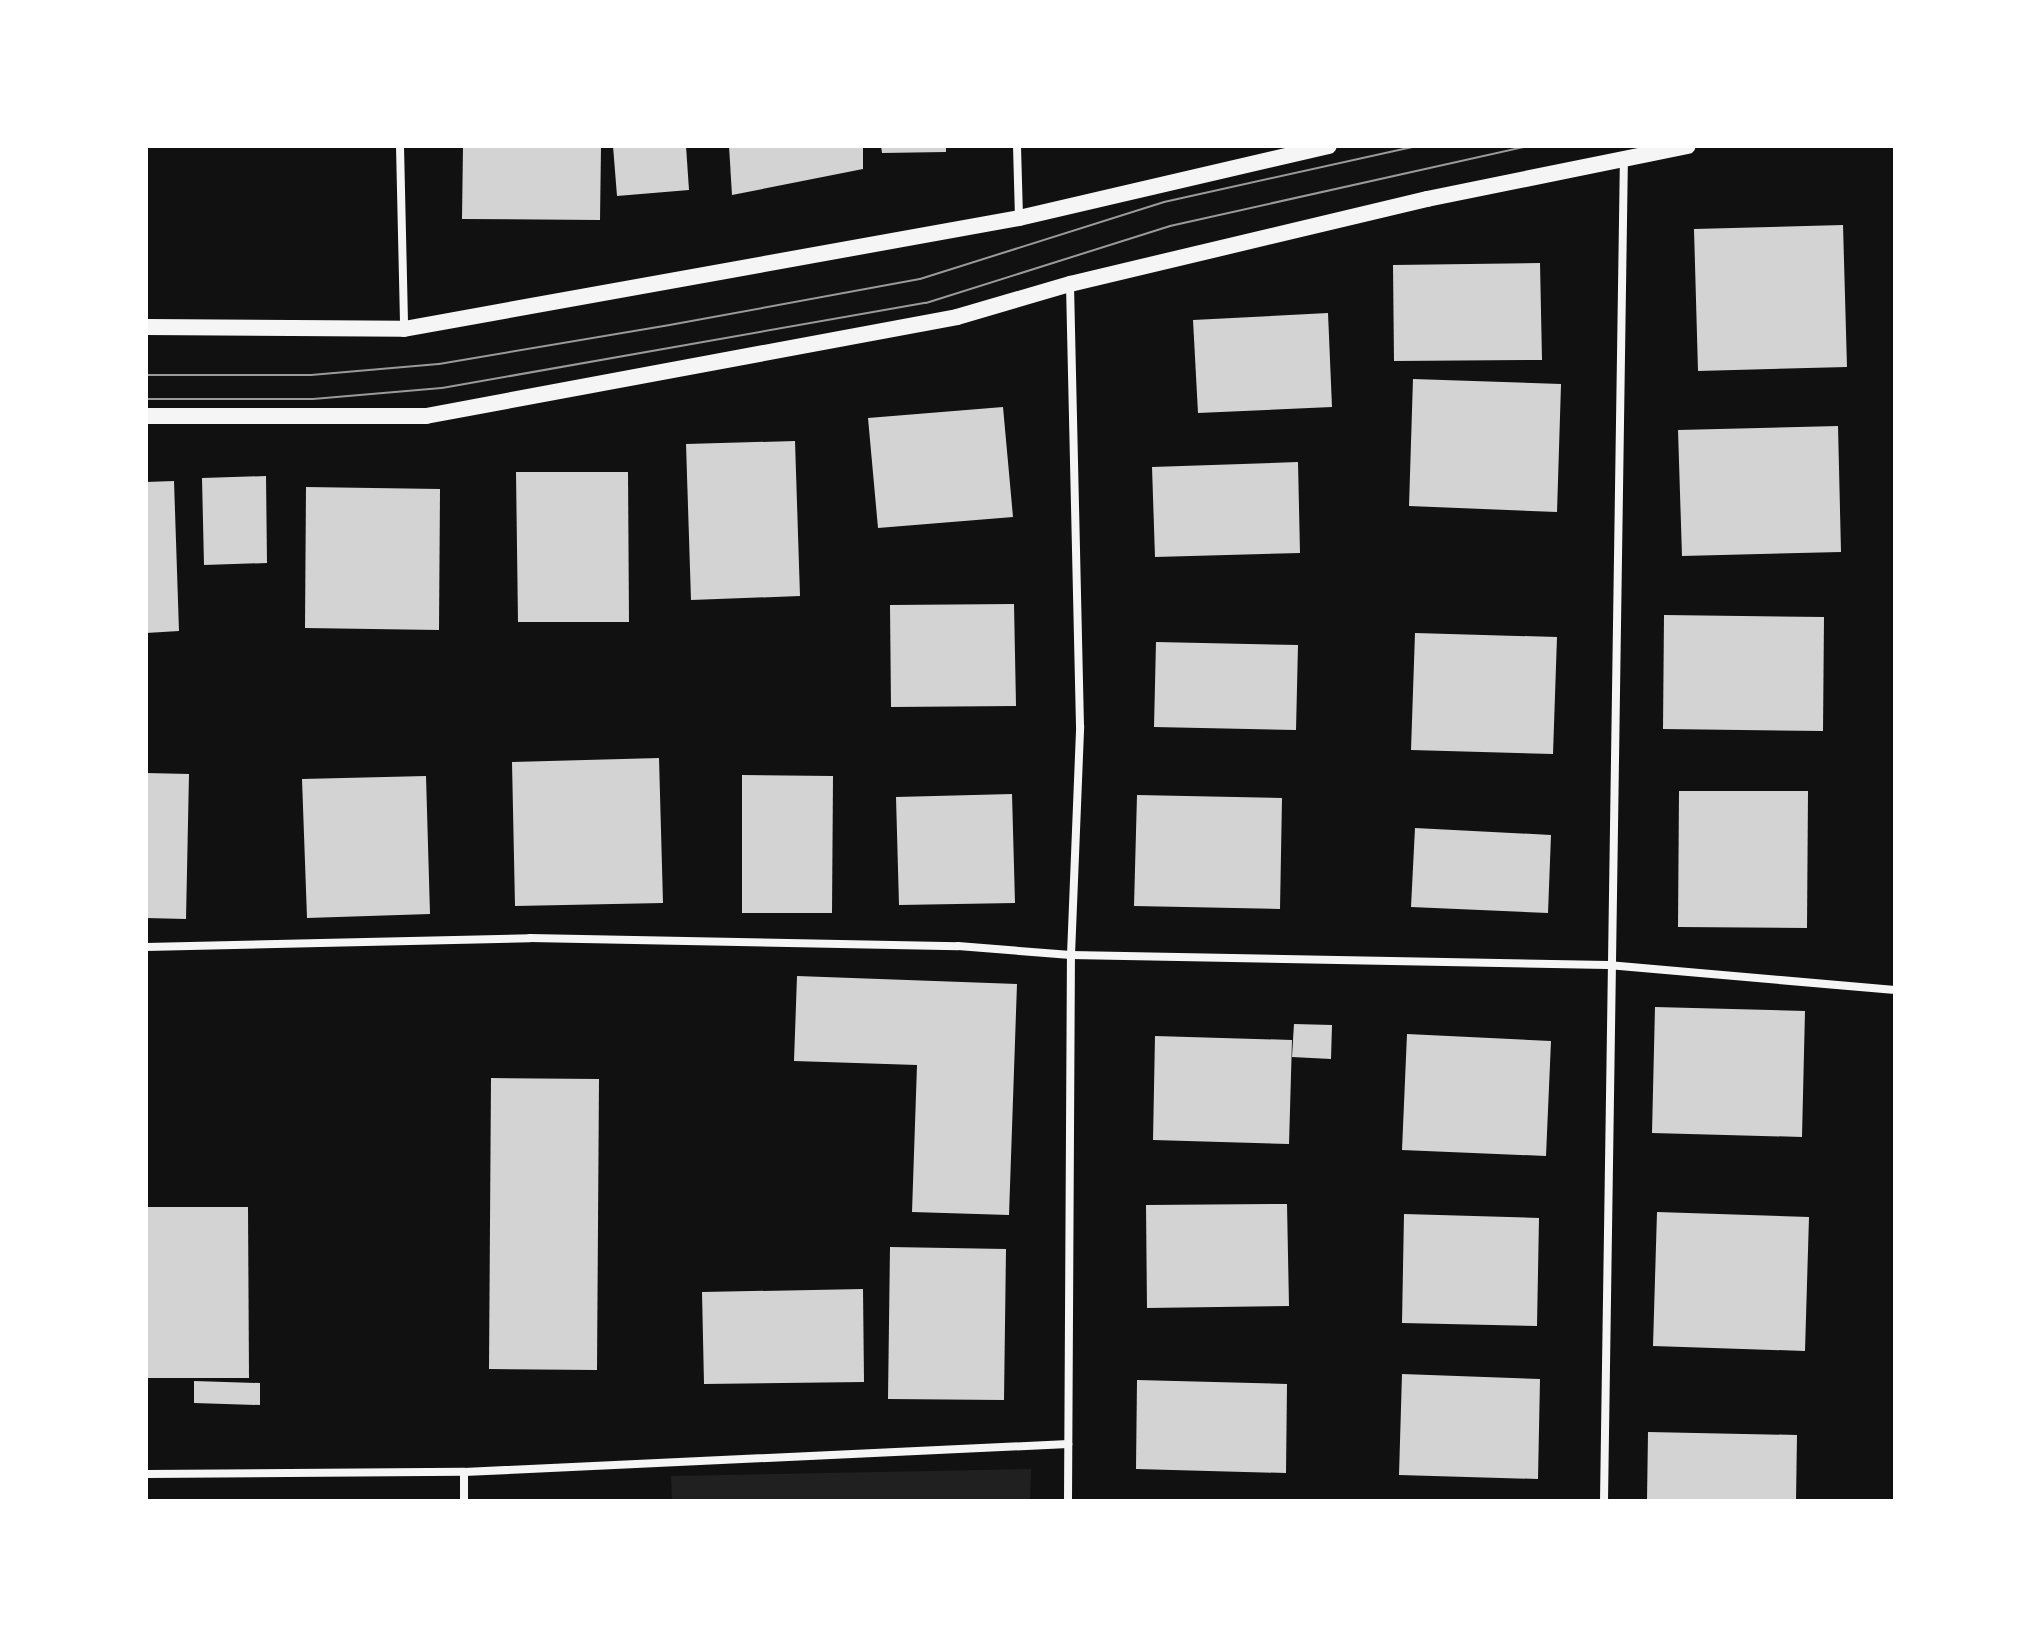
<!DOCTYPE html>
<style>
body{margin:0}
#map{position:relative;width:2041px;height:1647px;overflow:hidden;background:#111;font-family:"Titillium Web",sans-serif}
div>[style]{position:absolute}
.green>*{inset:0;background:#202020}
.building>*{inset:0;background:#d3d3d3}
.minor>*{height:8px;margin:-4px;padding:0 4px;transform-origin:4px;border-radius:4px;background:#f5f5f5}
.secondary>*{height:16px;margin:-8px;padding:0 8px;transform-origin:8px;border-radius:8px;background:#f5f5f5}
.tram>*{height:2px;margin:-1px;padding:0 1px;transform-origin:1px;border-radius:1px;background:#9a9a9a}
span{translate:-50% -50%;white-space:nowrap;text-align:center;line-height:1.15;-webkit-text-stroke:7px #fff;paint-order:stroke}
.frame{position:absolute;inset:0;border:148px solid #fff;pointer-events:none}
</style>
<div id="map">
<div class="green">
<i style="clip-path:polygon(1031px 1469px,1030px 1501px,672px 1501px,671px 1476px)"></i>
</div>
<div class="building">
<i style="clip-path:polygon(463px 146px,601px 146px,600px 220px,462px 219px)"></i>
<i style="clip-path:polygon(613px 146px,686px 146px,689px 190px,617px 196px)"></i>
<i style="clip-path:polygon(729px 146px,863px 146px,863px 169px,732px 195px)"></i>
<i style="clip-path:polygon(881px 146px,946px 146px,946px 152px,882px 153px)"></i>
<i style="clip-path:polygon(1843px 225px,1847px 367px,1698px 371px,1694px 229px)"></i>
<i style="clip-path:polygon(1540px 263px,1542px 360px,1394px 361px,1393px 265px)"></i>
<i style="clip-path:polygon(1328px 313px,1332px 407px,1198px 413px,1193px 320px)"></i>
<i style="clip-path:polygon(1413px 379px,1561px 384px,1557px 512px,1409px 506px)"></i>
<i style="clip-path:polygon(1003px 407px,1013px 517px,878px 528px,868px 418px)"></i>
<i style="clip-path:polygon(1838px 426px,1841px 552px,1682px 556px,1678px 430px)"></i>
<i style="clip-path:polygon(795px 441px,800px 596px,691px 600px,686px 444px)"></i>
<i style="clip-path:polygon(1298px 462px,1300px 553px,1155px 557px,1152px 467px)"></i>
<i style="clip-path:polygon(516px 472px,628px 472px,629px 622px,518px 622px)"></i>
<i style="clip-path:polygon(266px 476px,267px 563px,204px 565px,202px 478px)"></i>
<i style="clip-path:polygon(174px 481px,179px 631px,146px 633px,146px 482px)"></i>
<i style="clip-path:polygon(306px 487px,440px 489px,439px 630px,305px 628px)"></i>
<i style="clip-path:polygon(1014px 604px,1016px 706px,891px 707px,890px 605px)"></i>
<i style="clip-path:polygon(1664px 615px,1824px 617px,1823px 731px,1663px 729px)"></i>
<i style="clip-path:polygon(1415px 633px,1557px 637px,1553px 754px,1411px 750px)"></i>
<i style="clip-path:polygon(1156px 642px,1298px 645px,1296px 730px,1154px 727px)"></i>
<i style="clip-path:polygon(659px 758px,663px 903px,515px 906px,512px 762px)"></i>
<i style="clip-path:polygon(146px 773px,189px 774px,186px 919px,146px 918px)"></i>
<i style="clip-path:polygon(742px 775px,833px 776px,832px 913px,742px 913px)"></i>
<i style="clip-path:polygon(426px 776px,430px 914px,307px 918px,302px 779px)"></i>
<i style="clip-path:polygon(1679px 791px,1808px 791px,1807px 928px,1678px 927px)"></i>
<i style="clip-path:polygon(1012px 794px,1015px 903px,899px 905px,896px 797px)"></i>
<i style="clip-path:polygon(1137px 795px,1282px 798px,1280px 909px,1134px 906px)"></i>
<i style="clip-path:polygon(1415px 828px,1551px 835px,1548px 913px,1411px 907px)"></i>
<i style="clip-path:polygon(797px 976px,1017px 984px,1009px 1215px,912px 1212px,917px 1065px,794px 1061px)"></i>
<i style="clip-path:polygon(1655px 1007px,1805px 1011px,1802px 1137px,1652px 1133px)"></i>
<i style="clip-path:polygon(1294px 1024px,1332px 1025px,1331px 1059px,1292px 1057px)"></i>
<i style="clip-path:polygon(1407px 1034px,1551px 1041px,1546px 1156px,1402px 1150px)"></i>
<i style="clip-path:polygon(1155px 1036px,1292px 1040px,1289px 1144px,1153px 1140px)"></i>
<i style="clip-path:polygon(491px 1078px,599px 1079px,597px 1370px,489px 1369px)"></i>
<i style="clip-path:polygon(1287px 1204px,1289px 1306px,1147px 1308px,1146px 1205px)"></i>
<i style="clip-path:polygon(146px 1207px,248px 1207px,249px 1378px,146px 1378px)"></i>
<i style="clip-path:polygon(1657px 1212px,1809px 1217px,1805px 1351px,1653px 1346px)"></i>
<i style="clip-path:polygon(1404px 1214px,1539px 1218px,1537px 1326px,1402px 1323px)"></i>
<i style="clip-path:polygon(890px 1247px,1006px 1249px,1004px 1400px,888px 1399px)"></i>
<i style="clip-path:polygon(863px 1289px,864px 1382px,704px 1384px,702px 1292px)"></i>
<i style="clip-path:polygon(1402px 1374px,1540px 1379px,1538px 1479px,1399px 1475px)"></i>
<i style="clip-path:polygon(1137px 1380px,1287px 1384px,1286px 1473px,1136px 1469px)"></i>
<i style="clip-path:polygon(194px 1381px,260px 1383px,260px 1405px,194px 1403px)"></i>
<i style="clip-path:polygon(1648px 1432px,1797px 1435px,1796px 1501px,1647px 1501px)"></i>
</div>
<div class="minor">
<i style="left:400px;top:146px;width:183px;rotate:88.7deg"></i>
<i style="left:1017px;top:146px;width:71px;rotate:88.4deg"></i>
<i style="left:146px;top:947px;width:384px;rotate:-1.3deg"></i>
<i style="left:530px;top:938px;width:428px;rotate:1.1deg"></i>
<i style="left:958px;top:946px;width:113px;rotate:4.6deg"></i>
<i style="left:1071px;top:955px;width:537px;rotate:1.07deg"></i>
<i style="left:1608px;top:965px;width:288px;rotate:5deg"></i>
<i style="left:146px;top:1474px;width:318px;rotate:-0.4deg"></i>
<i style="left:464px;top:1472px;width:605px;rotate:-2.65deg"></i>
<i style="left:464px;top:1501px;width:29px;rotate:-90deg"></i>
<i style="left:1068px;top:1501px;width:546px;rotate:-89.69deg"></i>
<i style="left:1071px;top:955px;width:229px;rotate:-87.7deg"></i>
<i style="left:1080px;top:726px;width:441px;rotate:-91.3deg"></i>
<i style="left:1604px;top:1501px;width:1341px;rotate:-89.15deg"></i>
</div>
<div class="secondary">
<i style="left:146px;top:327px;width:258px;rotate:0.4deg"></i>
<i style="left:404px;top:329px;width:625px;rotate:-10.23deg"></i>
<i style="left:1019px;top:218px;width:318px;rotate:-13.1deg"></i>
<i style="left:146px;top:416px;width:280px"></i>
<i style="left:426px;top:416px;width:540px;rotate:-10.56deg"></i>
<i style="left:957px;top:317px;width:118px;rotate:-16.3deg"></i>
<i style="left:1070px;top:284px;width:367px;rotate:-13.4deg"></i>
<i style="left:1427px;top:199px;width:266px;rotate:-11.5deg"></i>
</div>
<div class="tram">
<i style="left:146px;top:375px;width:165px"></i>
<i style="left:311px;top:375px;width:128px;rotate:-4.9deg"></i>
<i style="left:439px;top:364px;width:228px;rotate:-9.6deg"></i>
<i style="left:664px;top:326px;width:260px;rotate:-10.4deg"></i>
<i style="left:920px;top:279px;width:256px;rotate:-17.5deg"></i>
<i style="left:1164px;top:202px;width:259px;rotate:-12.5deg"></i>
<i style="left:146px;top:399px;width:167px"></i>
<i style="left:313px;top:399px;width:129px;rotate:-4.9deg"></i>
<i style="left:442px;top:388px;width:491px;rotate:-10deg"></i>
<i style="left:926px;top:303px;width:256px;rotate:-17.5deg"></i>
<i style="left:1170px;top:226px;width:366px;rotate:-12.6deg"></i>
</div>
<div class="frame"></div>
</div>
